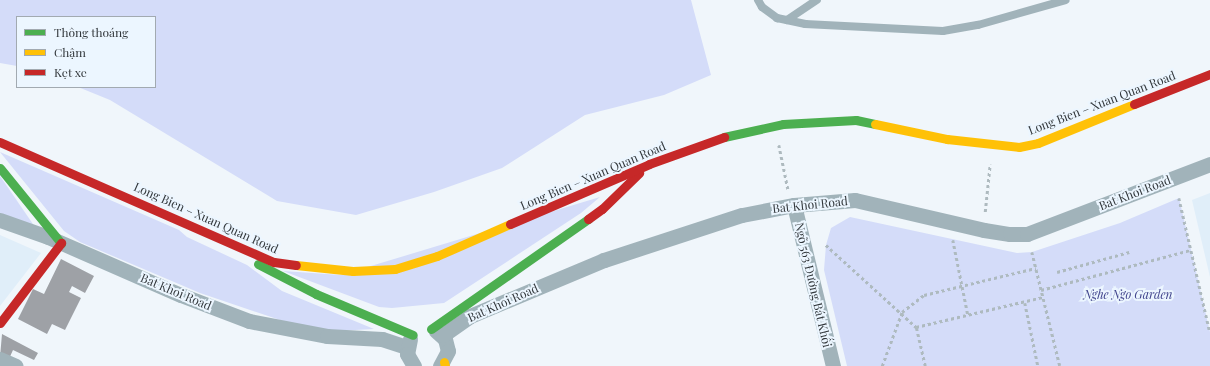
<!DOCTYPE html>
<meta charset="utf-8">
<style>
body{margin:0}
#map{position:relative;width:1210px;height:366px;overflow:hidden;background:#f0f6fb;font-family:"Playfair Display",serif}
div>[style]{position:absolute}
[style*='--x']{left:calc(var(--x)*1px);top:calc(var(--y)*1px);width:calc(var(--w)*1px);rotate:calc(var(--a)*1deg)}
.built>*{inset:0;background:#e0eef9}
.green>*{inset:0;background:#d4dcf9}
.building>*{inset:0;background:#9ea1a6}
.path>*{height:2.5px;margin-top:-1.25px;transform-origin:0;background:repeating-linear-gradient(90deg,#aebabf 0 3px,transparent 0 6px)}
.lane>*{height:8px;margin:-4px;padding:0 4px;transform-origin:4px;border-radius:4px;background:#a1b3ba}
.street>*{height:15px;margin:-7.5px;padding:0 7.5px;transform-origin:7.5px;border-radius:7.5px;background:#a1b3ba}
.fast>*{height:9px;margin:-4.5px;padding:0 4.5px;transform-origin:4.5px;border-radius:4.5px;background:#4caf50}
.slow>*{height:9px;margin:-4.5px;padding:0 4.5px;transform-origin:4.5px;border-radius:4.5px;background:#ffc107}
.jam>*{height:9px;margin:-4.5px;padding:0 4.5px;transform-origin:4.5px;border-radius:4.5px;background:#c62828}
span{translate:-50% -50%;white-space:nowrap;text-align:center;line-height:1.15;-webkit-text-stroke:4px #ecf6ff;paint-order:stroke}
.street-label{font-size:12px;color:#32373b}
.park-label{font-size:12px;color:#40448d;font-style:italic}
.legend{position:absolute;left:16px;top:16px;width:140px;height:72px;box-sizing:border-box;background:#ecf6ff;border:1px solid #a2aab1;margin:0;padding:5px 7px;list-style:none;font-size:12px;color:#32373b}
.legend li{display:flex;align-items:center;gap:8px;height:20px}
.legend b{width:20px;border:1px solid #a2aab1}
</style>
<div id="map">
<div class="built">
<div style="clip-path:polygon(1210px 193px,1210px 277px,1192px 200px)"></div>
<div style="clip-path:polygon(0 235px,41px 253px,0 306px)"></div>
</div>
<div class="green">
<div style="clip-path:polygon(0 0,691px 0,711px 75px,664px 95px,585px 115px,502px 168px,434px 192px,356px 215px,277px 201px,110px 100px,78px 87px,155px 87px,155px 17px,17px 17px,17px 66px,0 63px)"></div>
<div style="clip-path:polygon(0 152px,179px 230px,187px 237px,247px 265px,282px 291px,374px 329px,336px 331px,286px 322px,200px 293px,80px 242px,64px 231px)"></div>
<div style="clip-path:polygon(0 176px,35px 227px,0 214px)"></div>
<div style="clip-path:polygon(600px 197px,581px 213px,444px 303px,392px 308px,379px 307px,283px 271px,341px 275px)"></div>
<div style="clip-path:polygon(1179px 198px,1210px 332px,1210px 366px,847px 366px,824px 270px,826px 245px,831px 228px,850px 217px,1017px 253px,1032px 252px,1120px 223px)"></div>
</div>
<div class="building">
<div style="clip-path:polygon(61px 259px,94px 276px,85px 293px,72px 286px,69px 292px,81px 298px,65px 330px,52px 324px,47px 334px,18px 319px,33px 289px,44px 294px)"></div>
<div style="clip-path:polygon(2px 334px,38px 353px,34px 360px,13px 350px,8px 361px,0 357px)"></div>
</div>
<div class="path">
<div style="--x:779;--y:145;--w:45;--a:78.4"></div>
<div style="--x:1179;--y:198;--w:138;--a:77"></div>
<div style="--x:985;--y:212;--w:48;--a:-84.1"></div>
<div style="--x:953;--y:240;--w:76;--a:78.7"></div>
<div style="--x:826;--y:245;--w:122;--a:42.3"></div>
<div style="--x:1032;--y:252;--w:117;--a:76.2"></div>
<div style="--x:1057;--y:272;--w:75;--a:-15.5"></div>
<div style="--x:1041;--y:290;--w:154;--a:-15"></div>
<div style="--x:1025;--y:303;--w:64;--a:78.3"></div>
<div style="--x:882;--y:366;--w:58;--a:-69.7"></div>
<div style="--x:902;--y:312;--w:28;--a:-38"></div>
<div style="--x:924;--y:295;--w:115;--a:-13.6"></div>
<div style="--x:925;--y:366;--w:40;--a:-103"></div>
<div style="--x:916;--y:327;--w:130;--a:-13.3"></div>
</div>
<div class="lane">
<div style="--x:758;--y:0;--w:8;--a:60"></div>
<div style="--x:762;--y:7;--w:19;--a:36"></div>
<div style="--x:777;--y:18;--w:29;--a:12"></div>
<div style="--x:805;--y:24;--w:138;--a:2.9"></div>
<div style="--x:943;--y:31;--w:36;--a:-10"></div>
<div style="--x:978;--y:25;--w:91;--a:-15.9"></div>
<div style="--x:787;--y:20;--w:36;--a:-34"></div>
</div>
<div class="street">
<div style="--x:794;--y:205;--w:166;--a:76.4"></div>
<div style="--x:0;--y:220;--w:51;--a:19.5"></div>
<div style="--x:48;--y:237;--w:145;--a:23.6"></div>
<div style="--x:181;--y:295;--w:73;--a:20.9"></div>
<div style="--x:249;--y:321;--w:79;--a:10.9"></div>
<div style="--x:327;--y:336;--w:55;--a:3.1"></div>
<div style="--x:382;--y:339;--w:26;--a:18"></div>
<div style="--x:436;--y:331;--w:12;--a:42"></div>
<div style="--x:445;--y:339;--w:12;--a:76"></div>
<div style="--x:448;--y:351;--w:17;--a:118"></div>
<div style="--x:443;--y:335;--w:33;--a:-35"></div>
<div style="--x:470;--y:316;--w:145;--a:-22.7"></div>
<div style="--x:604;--y:260;--w:145;--a:-18.1"></div>
<div style="--x:742;--y:215;--w:53;--a:-10.9"></div>
<div style="--x:794;--y:205;--w:61;--a:-4.7"></div>
<div style="--x:855;--y:200;--w:132;--a:13.1"></div>
<div style="--x:984;--y:230;--w:26;--a:9"></div>
<div style="--x:1010;--y:234;--w:17;--a:0"></div>
<div style="--x:1027;--y:234;--w:196;--a:-20.9"></div>
<div style="--x:410;--y:339;--w:15;--a:101"></div>
<div style="--x:407;--y:354;--w:14;--a:60"></div>
<div style="--x:0;--y:359;--w:17;--a:24"></div>
</div>
<div class="fast">
<div style="--x:724;--y:137;--w:60;--a:-12.4"></div>
<div style="--x:783;--y:124;--w:73;--a:-3.1"></div>
<div style="--x:856;--y:120;--w:19;--a:12"></div>
<div style="--x:0;--y:168;--w:97;--a:50.9"></div>
<div style="--x:258;--y:264;--w:65;--a:27.3"></div>
<div style="--x:316;--y:294;--w:105;--a:22.9"></div>
<div style="--x:431;--y:329;--w:192;--a:-35"></div>
</div>
<div class="slow">
<div style="--x:875;--y:124;--w:74;--a:11.8"></div>
<div style="--x:947;--y:139;--w:72;--a:6.3"></div>
<div style="--x:1019;--y:147;--w:19;--a:-12"></div>
<div style="--x:1038;--y:143;--w:104;--a:-22.1"></div>
<div style="--x:296;--y:265;--w:57;--a:6"></div>
<div style="--x:353;--y:271;--w:42;--a:-2.7"></div>
<div style="--x:395;--y:269;--w:44;--a:-17.2"></div>
<div style="--x:437;--y:256;--w:80;--a:-23.7"></div>
<div style="--x:444;--y:362;--w:4;--a:76"></div>
</div>
<div class="jam">
<div style="--x:1134;--y:104;--w:82;--a:-21.5"></div>
<div style="--x:0;--y:142;--w:299;--a:23.7"></div>
<div style="--x:274;--y:262;--w:22;--a:8"></div>
<div style="--x:588;--y:219;--w:17;--a:-36"></div>
<div style="--x:602;--y:209;--w:52;--a:-44.2"></div>
<div style="--x:510;--y:224;--w:151;--a:-23.3"></div>
<div style="--x:649;--y:164;--w:80;--a:-19.8"></div>
<div style="--x:0;--y:323;--w:101;--a:-52.7"></div>
</div>
<div class="street-label">
<span style="left:1102px;top:103px;rotate:-21deg">Long Bien – Xuan Quan Road</span>
<span style="left:593px;top:176px;rotate:-23deg">Long Bien – Xuan Quan Road</span>
<span style="left:1135px;top:193px;rotate:-21deg">Bat Khoi Road</span>
<span style="left:810px;top:205px;rotate:-6deg">Bat Khoi Road</span>
<span style="left:206px;top:218px;rotate:24deg">Long Bien – Xuan Quan Road</span>
<span style="left:813px;top:285px;rotate:77deg">Ngõ 563 Đường Bát Khối</span>
<span style="left:176px;top:292px;rotate:23deg">Bat Khoi Road</span>
<span style="left:503px;top:303px;rotate:-24deg">Bat Khoi Road</span>
</div>
<div class="park-label">
<span style="left:1128px;top:295px">Nghe Ngo Garden</span>
</div>
<ul class="legend">
<li><b style="height:5px;background:#4caf50"></b>Thông thoáng</li>
<li><b style="height:5px;background:#ffc107"></b>Chậm</li>
<li><b style="height:5px;background:#c62828"></b>Kẹt xe</li>
</ul>
</div>
